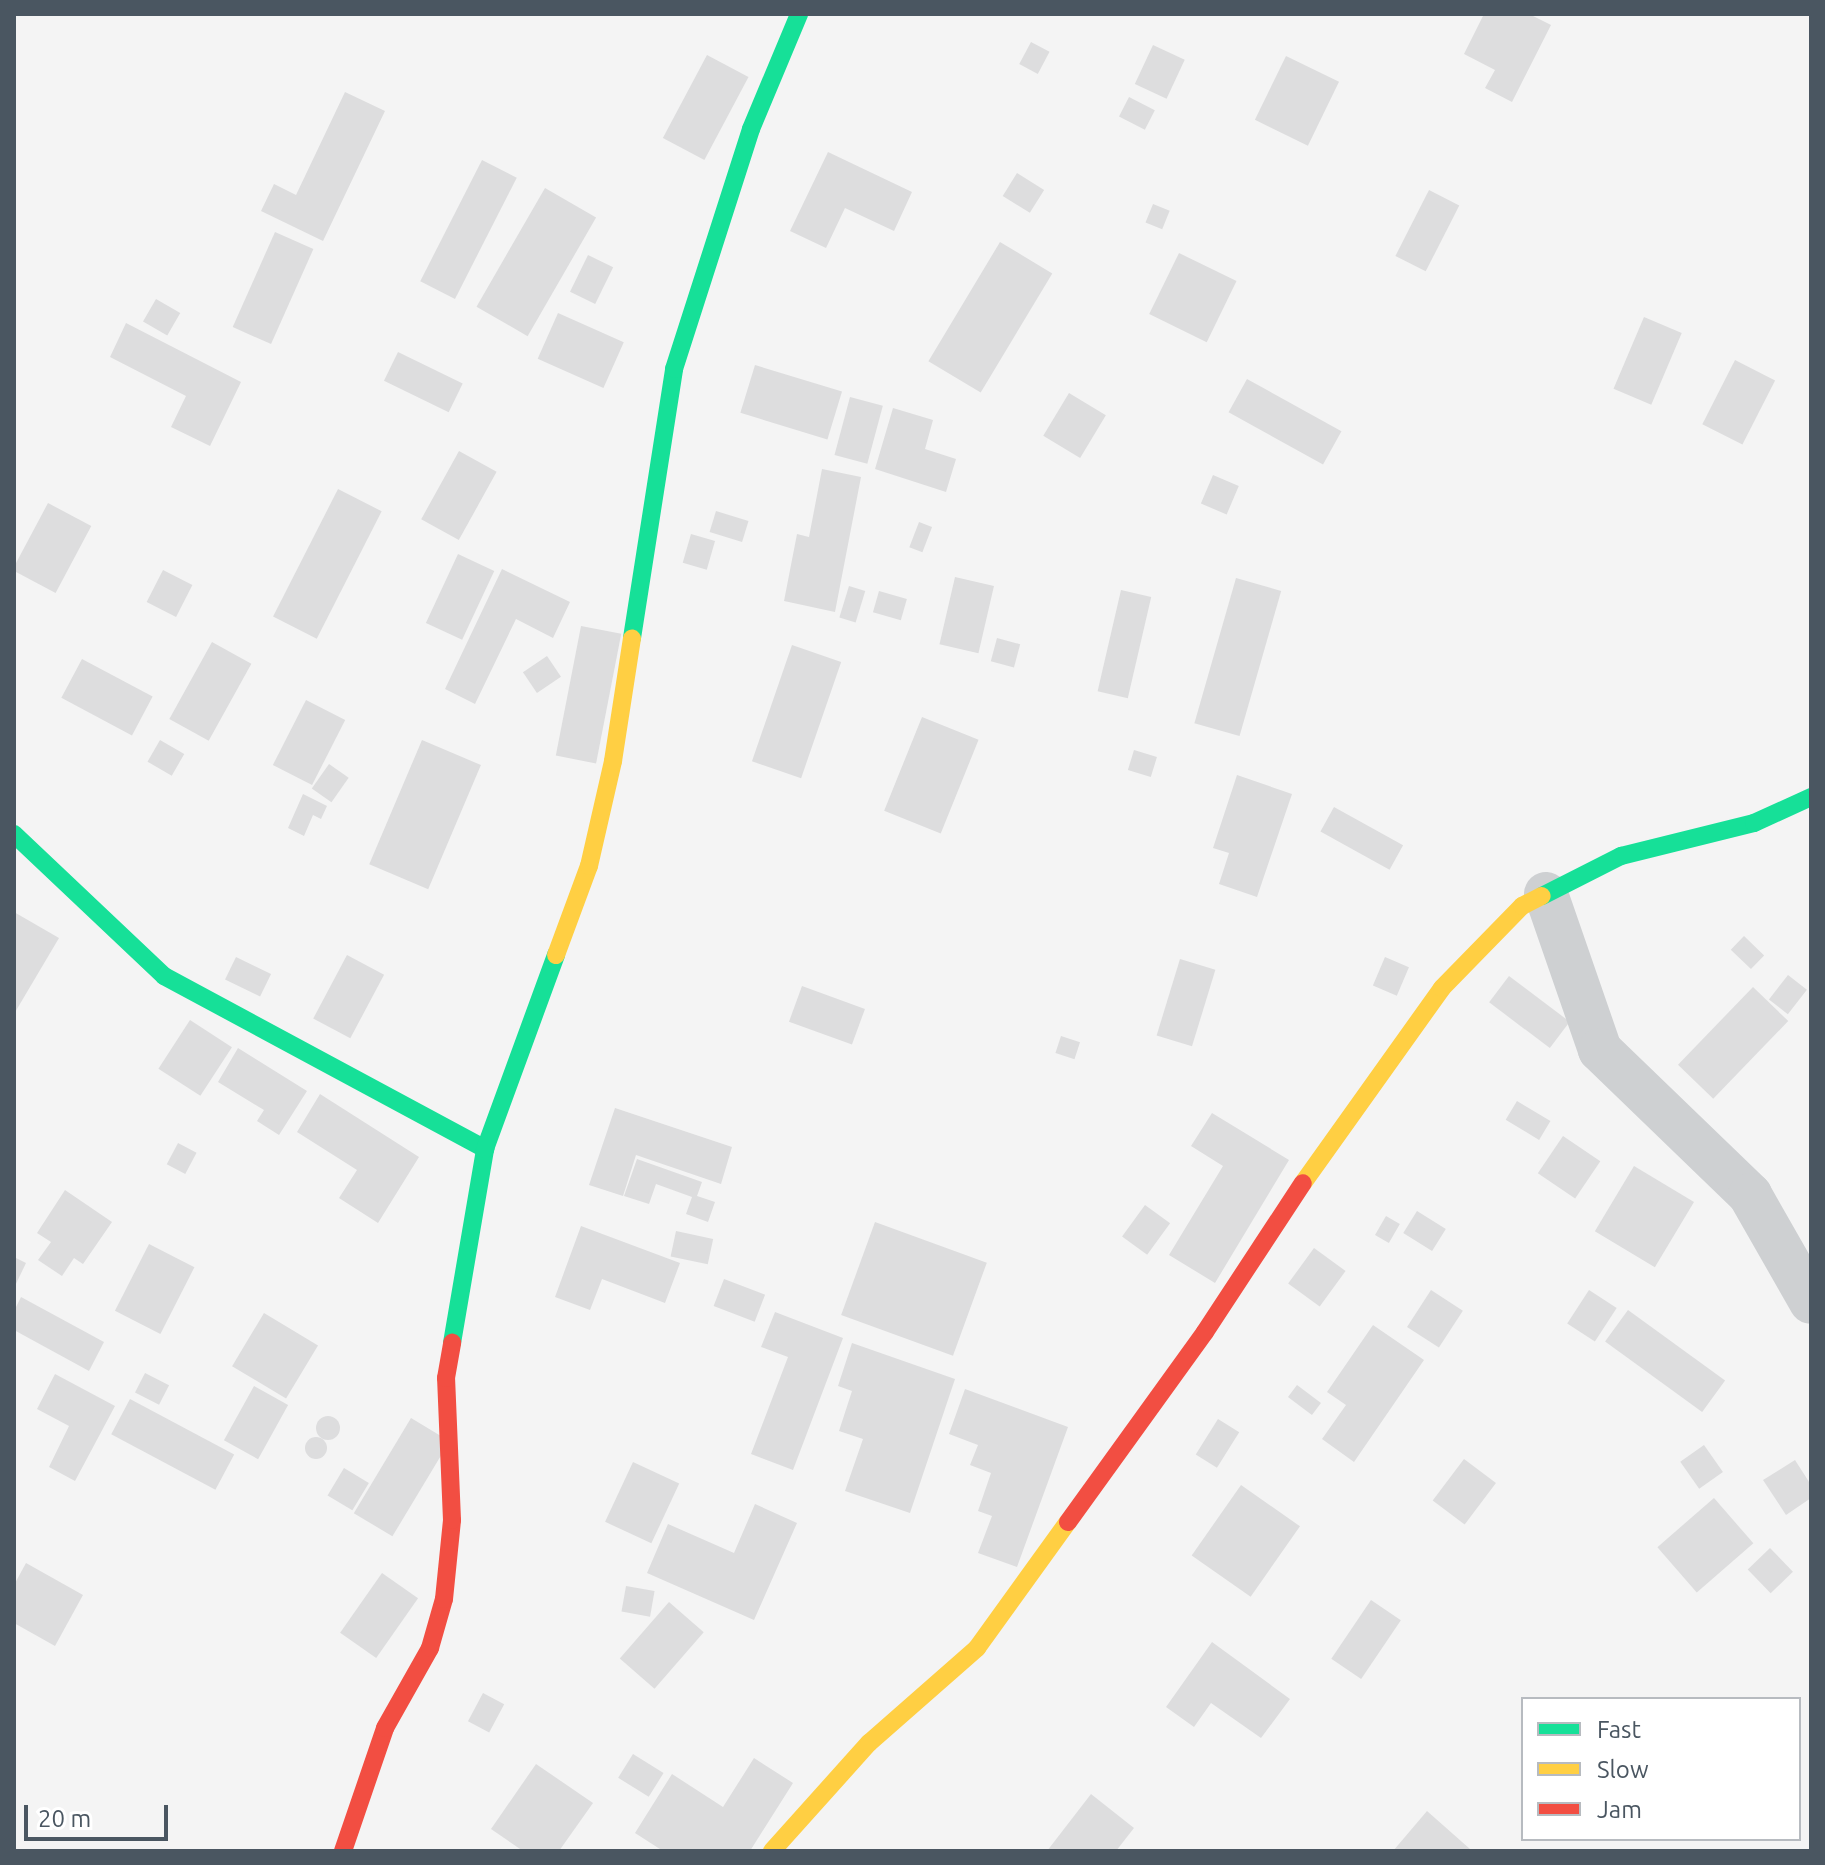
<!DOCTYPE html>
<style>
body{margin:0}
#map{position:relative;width:1825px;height:1865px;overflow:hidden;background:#f4f4f4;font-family:Ubuntu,sans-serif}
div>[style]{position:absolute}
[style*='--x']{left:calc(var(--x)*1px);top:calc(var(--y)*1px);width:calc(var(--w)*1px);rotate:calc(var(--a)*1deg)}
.building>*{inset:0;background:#ddddde;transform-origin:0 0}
.round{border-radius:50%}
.street>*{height:44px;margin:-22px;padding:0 22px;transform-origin:22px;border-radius:22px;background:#ced0d2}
.fast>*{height:18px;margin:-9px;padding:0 9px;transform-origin:9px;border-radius:9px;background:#16e098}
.slow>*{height:18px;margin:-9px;padding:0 9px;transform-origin:9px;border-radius:9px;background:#ffcf43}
.jam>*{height:18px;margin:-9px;padding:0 9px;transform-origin:9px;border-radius:9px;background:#f24e42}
span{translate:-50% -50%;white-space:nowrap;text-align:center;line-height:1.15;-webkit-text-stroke:6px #fff;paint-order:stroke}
.frame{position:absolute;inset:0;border:16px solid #4a5661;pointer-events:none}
.legend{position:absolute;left:1521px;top:1697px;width:280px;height:144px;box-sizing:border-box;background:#fff;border:2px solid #b7bbc0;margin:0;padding:10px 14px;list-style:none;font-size:24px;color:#4a5661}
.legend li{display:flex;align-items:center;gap:16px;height:40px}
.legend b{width:40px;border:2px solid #b7bbc0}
.scale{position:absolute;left:24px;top:1805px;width:144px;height:36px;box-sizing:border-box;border:4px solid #4a5661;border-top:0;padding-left:10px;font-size:24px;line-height:28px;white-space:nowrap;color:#4a5661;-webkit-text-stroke:6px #fff;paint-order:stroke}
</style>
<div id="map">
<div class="building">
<div style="clip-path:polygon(1484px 14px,1529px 14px,1551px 25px,1512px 102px,1485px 88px,1495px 70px,1464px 54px)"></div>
<div style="left:1031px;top:42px;width:21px;height:25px;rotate:28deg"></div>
<div style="left:1153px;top:45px;width:35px;height:43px;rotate:25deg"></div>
<div style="left:707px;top:55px;width:47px;height:94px;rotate:28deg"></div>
<div style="left:1286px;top:56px;width:59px;height:71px;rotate:26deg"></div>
<div style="clip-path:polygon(345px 92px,385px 111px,323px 241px,261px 211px,274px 184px,296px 195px)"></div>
<div style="left:1129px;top:97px;width:29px;height:22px;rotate:27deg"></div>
<div style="clip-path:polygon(828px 152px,912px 192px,894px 231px,845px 208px,826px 248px,790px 231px)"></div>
<div style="left:482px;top:160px;width:39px;height:136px;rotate:27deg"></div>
<div style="left:1017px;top:173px;width:32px;height:27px;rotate:32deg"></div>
<div style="left:545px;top:188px;width:59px;height:137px;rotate:30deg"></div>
<div style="left:1429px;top:190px;width:34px;height:74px;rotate:27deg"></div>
<div style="left:1153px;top:204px;width:18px;height:20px;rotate:22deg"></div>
<div style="left:275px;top:232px;width:42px;height:104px;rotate:24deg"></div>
<div style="left:1000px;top:242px;width:61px;height:139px;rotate:31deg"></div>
<div style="left:1179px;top:253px;width:64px;height:68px;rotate:26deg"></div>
<div style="left:588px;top:255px;width:28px;height:41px;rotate:26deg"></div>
<div style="left:156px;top:299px;width:28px;height:26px;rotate:30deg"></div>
<div style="left:558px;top:313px;width:72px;height:50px;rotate:24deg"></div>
<div style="left:1644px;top:317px;width:41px;height:78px;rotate:23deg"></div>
<div style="clip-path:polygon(126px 323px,241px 382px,210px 446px,171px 427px,186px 396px,110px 357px)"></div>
<div style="left:398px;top:352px;width:72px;height:32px;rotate:26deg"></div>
<div style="left:1735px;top:360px;width:45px;height:72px;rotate:27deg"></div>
<div style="left:755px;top:365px;width:91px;height:50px;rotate:17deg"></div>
<div style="left:1247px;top:379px;width:108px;height:38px;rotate:29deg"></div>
<div style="left:1069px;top:393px;width:43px;height:50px;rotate:31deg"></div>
<div style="left:850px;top:397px;width:34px;height:60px;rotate:15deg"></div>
<div style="clip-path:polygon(893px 408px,933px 420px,925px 449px,956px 459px,946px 492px,875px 469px)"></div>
<div style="left:459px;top:451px;width:43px;height:78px;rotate:29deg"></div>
<div style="clip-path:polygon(822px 469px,861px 477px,835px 612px,784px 601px,797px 534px,809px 537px)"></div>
<div style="left:1213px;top:475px;width:28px;height:31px;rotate:23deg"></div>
<div style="left:338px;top:489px;width:49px;height:143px;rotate:27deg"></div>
<div style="left:48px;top:503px;width:49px;height:76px;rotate:28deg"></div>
<div style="left:716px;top:511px;width:34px;height:22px;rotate:17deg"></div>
<div style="left:919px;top:522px;width:14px;height:27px;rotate:21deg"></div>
<div style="left:691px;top:534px;width:25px;height:30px;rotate:16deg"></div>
<div style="left:458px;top:554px;width:40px;height:76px;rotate:25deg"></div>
<div style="clip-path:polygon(502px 569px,570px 602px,553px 638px,516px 619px,475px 704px,445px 689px)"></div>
<div style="left:163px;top:570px;width:33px;height:36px;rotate:27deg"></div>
<div style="left:955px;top:577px;width:40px;height:69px;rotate:13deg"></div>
<div style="left:1236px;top:578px;width:47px;height:151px;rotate:16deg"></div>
<div style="left:849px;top:586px;width:17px;height:33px;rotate:17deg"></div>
<div style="left:1121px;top:590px;width:31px;height:104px;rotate:13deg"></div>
<div style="left:879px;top:591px;width:29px;height:22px;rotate:16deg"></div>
<div style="left:581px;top:626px;width:41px;height:132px;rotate:11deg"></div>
<div style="left:997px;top:638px;width:24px;height:24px;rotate:15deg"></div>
<div style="left:212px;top:642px;width:45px;height:88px;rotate:29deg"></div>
<div style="left:792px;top:645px;width:52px;height:123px;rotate:19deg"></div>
<div style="left:547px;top:656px;width:25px;height:29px;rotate:56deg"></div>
<div style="left:82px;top:659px;width:80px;height:44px;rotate:28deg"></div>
<div style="left:306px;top:700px;width:44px;height:73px;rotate:27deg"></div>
<div style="left:922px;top:717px;width:61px;height:101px;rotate:22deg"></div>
<div style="left:160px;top:740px;width:28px;height:25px;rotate:30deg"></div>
<div style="left:422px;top:740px;width:64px;height:135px;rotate:23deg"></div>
<div style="left:1134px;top:750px;width:24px;height:21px;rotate:17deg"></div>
<div style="left:329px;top:764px;width:24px;height:30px;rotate:35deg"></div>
<div style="clip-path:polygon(1237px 775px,1292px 794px,1257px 897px,1219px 884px,1229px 853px,1213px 848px)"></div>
<div style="clip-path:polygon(303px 794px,327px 806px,321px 819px,313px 815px,304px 836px,288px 828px)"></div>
<div style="left:1334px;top:807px;width:79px;height:28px;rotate:29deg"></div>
<div style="clip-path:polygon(14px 912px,59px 938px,14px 1014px)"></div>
<div style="left:1744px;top:936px;width:28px;height:19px;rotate:44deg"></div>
<div style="left:347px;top:955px;width:42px;height:72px;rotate:28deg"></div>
<div style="left:236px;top:957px;width:39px;height:25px;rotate:26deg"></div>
<div style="left:1385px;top:957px;width:26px;height:31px;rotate:23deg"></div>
<div style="left:1180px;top:959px;width:37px;height:80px;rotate:17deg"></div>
<div style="left:1788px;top:975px;width:24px;height:31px;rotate:38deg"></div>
<div style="left:1509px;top:976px;width:76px;height:33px;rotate:37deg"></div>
<div style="left:802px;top:986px;width:67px;height:38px;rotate:20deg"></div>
<div style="left:1753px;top:987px;width:49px;height:108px;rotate:44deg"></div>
<div style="left:190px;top:1020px;width:50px;height:58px;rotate:33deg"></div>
<div style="left:1061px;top:1036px;width:20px;height:18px;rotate:18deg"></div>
<div style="clip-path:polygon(238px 1048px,307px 1091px,279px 1135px,257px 1121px,264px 1110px,218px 1082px)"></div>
<div style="clip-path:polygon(320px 1094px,419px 1157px,378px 1223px,339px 1198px,357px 1170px,297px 1132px)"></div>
<div style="left:1517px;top:1101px;width:39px;height:22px;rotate:31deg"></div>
<div style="clip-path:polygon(615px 1108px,732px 1147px,721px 1184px,636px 1155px,623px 1196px,589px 1185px)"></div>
<div style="clip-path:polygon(1212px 1113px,1289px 1160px,1215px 1283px,1169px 1255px,1223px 1166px,1191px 1146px)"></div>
<div style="left:1563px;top:1136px;width:45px;height:45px;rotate:34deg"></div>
<div style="left:178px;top:1143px;width:21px;height:24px;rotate:28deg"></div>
<div style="clip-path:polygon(637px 1159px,702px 1182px,697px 1196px,715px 1202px,708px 1222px,686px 1214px,692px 1197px,656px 1184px,649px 1204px,624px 1196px)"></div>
<div style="left:1634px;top:1166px;width:70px;height:76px;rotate:31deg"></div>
<div style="clip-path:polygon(65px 1190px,112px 1222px,83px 1264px,74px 1258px,62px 1276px,38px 1260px,51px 1242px,37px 1233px)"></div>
<div style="left:1145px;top:1205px;width:31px;height:39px;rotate:36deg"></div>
<div style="left:1417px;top:1211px;width:34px;height:26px;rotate:32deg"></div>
<div style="left:1386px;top:1216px;width:16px;height:22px;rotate:30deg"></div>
<div style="left:875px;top:1222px;width:119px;height:99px;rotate:20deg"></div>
<div style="clip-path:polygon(581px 1226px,680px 1263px,665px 1303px,602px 1279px,590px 1310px,555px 1297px)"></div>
<div style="left:676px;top:1231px;width:38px;height:26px;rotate:12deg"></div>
<div style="left:149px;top:1244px;width:51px;height:75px;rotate:27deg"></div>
<div style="left:1314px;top:1248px;width:39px;height:44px;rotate:36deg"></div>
<div style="clip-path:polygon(14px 1257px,26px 1263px,14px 1288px)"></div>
<div style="left:724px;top:1279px;width:44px;height:29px;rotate:21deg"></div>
<div style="left:1431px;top:1290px;width:38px;height:44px;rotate:33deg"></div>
<div style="left:1589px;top:1290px;width:33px;height:40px;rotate:33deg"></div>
<div style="clip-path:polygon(21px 1297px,104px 1342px,89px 1371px,14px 1330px,14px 1311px)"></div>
<div style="left:1628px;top:1310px;width:120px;height:39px;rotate:36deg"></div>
<div style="clip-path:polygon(775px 1312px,843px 1338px,793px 1470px,751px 1454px,788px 1357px,761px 1347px)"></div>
<div style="left:264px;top:1313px;width:63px;height:62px;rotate:31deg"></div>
<div style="clip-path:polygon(1373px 1325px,1424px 1360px,1354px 1462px,1322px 1439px,1346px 1405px,1327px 1392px)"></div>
<div style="clip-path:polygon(852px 1343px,955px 1379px,910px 1513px,845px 1491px,863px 1439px,839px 1431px,852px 1391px,838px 1386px)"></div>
<div style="left:145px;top:1373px;width:27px;height:22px;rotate:27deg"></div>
<div style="clip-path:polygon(55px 1374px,115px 1406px,75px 1481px,49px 1467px,69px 1426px,37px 1409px)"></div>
<div style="left:1297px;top:1385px;width:30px;height:15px;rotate:37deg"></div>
<div style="left:254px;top:1386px;width:39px;height:62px;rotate:29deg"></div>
<div style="clip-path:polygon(965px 1389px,1068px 1427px,1017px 1567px,978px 1553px,992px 1516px,978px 1511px,991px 1473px,970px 1465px,978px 1445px,949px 1434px)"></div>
<div style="left:130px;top:1399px;width:118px;height:40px;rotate:28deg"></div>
<div class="round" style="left:316px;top:1416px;width:24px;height:24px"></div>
<div style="left:411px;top:1418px;width:45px;height:111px;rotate:31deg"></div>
<div style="left:1218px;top:1419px;width:25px;height:42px;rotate:32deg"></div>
<div class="round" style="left:305px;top:1437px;width:22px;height:22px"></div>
<div style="left:1704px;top:1445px;width:33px;height:29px;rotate:55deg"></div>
<div style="left:1464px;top:1459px;width:40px;height:52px;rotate:37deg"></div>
<div style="clip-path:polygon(1795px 1460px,1811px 1485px,1811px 1498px,1786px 1515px,1763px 1480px)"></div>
<div style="left:633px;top:1462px;width:51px;height:66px;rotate:25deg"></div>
<div style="left:344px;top:1468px;width:29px;height:32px;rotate:31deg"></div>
<div style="left:1241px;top:1485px;width:72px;height:86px;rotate:35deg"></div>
<div style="left:1714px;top:1498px;width:60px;height:75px;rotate:49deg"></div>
<div style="clip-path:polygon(755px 1504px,797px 1523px,754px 1620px,647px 1573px,668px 1524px,734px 1553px)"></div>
<div style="left:1770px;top:1548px;width:33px;height:31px;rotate:46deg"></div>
<div style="clip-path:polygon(26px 1563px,83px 1595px,55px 1646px,14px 1623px,14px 1585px)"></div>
<div style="left:382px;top:1573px;width:44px;height:73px;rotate:35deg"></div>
<div style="left:626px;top:1586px;width:29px;height:26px;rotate:10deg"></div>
<div style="left:1371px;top:1600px;width:36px;height:71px;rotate:34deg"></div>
<div style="left:669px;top:1602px;width:46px;height:75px;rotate:41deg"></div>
<div style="clip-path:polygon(1212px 1642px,1290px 1699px,1261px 1738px,1211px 1703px,1194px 1727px,1166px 1707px)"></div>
<div style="left:483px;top:1693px;width:24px;height:32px;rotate:28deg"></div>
<div style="left:633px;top:1754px;width:36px;height:28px;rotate:32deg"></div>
<div style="clip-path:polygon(754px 1758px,793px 1783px,750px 1851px,663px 1851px,635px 1833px,672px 1774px,723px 1807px)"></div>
<div style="clip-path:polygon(536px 1764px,593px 1803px,559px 1851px,523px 1851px,491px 1829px)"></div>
<div style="clip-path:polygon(1091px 1794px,1134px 1828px,1116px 1851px,1047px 1851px)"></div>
<div style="clip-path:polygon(1427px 1811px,1470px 1849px,1468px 1851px,1393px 1851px)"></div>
</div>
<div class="street">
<div style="--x:1546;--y:894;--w:165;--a:70.9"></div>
<div style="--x:1600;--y:1050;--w:209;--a:44"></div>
<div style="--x:1750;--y:1195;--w:123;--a:60.3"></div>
</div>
<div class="fast">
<div style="--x:632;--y:638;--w:272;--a:-81.1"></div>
<div style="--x:674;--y:369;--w:252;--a:-72.2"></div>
<div style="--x:751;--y:129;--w:125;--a:-67.3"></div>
<div style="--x:14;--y:834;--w:207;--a:43.4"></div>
<div style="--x:164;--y:976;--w:365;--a:28.3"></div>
<div style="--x:1542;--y:896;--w:89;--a:-26.9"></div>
<div style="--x:1621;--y:856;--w:137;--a:-13.9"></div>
<div style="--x:1754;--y:823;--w:63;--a:-24.5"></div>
<div style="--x:452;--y:1343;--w:197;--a:-80.3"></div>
<div style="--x:485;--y:1149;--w:207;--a:-69.9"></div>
</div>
<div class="slow">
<div style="--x:556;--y:955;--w:95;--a:-69.7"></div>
<div style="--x:589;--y:866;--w:108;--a:-77.1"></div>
<div style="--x:613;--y:761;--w:124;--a:-81.2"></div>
<div style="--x:1303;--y:1183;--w:239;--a:-54.5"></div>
<div style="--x:1442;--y:988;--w:115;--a:-45.7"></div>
<div style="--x:1522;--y:906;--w:22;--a:-27"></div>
<div style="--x:772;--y:1851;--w:145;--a:-48.1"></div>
<div style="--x:869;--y:1743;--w:144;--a:-41.3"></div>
<div style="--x:977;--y:1648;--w:155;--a:-54.2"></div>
</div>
<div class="jam">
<div style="--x:1068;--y:1522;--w:234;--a:-54.2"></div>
<div style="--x:1205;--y:1332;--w:178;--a:-56.7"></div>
<div style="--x:343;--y:1851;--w:130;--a:-71.1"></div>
<div style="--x:385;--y:1728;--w:92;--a:-60.6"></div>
<div style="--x:430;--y:1648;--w:51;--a:-74.1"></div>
<div style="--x:444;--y:1599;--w:79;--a:-84.2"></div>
<div style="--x:452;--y:1520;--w:142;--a:-92.4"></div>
<div style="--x:446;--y:1378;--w:36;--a:-80"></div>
</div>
<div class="frame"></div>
<ul class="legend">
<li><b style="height:10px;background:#16e098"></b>Fast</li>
<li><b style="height:10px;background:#ffcf43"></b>Slow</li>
<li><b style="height:10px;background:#f24e42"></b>Jam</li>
</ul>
<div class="scale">20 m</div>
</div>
